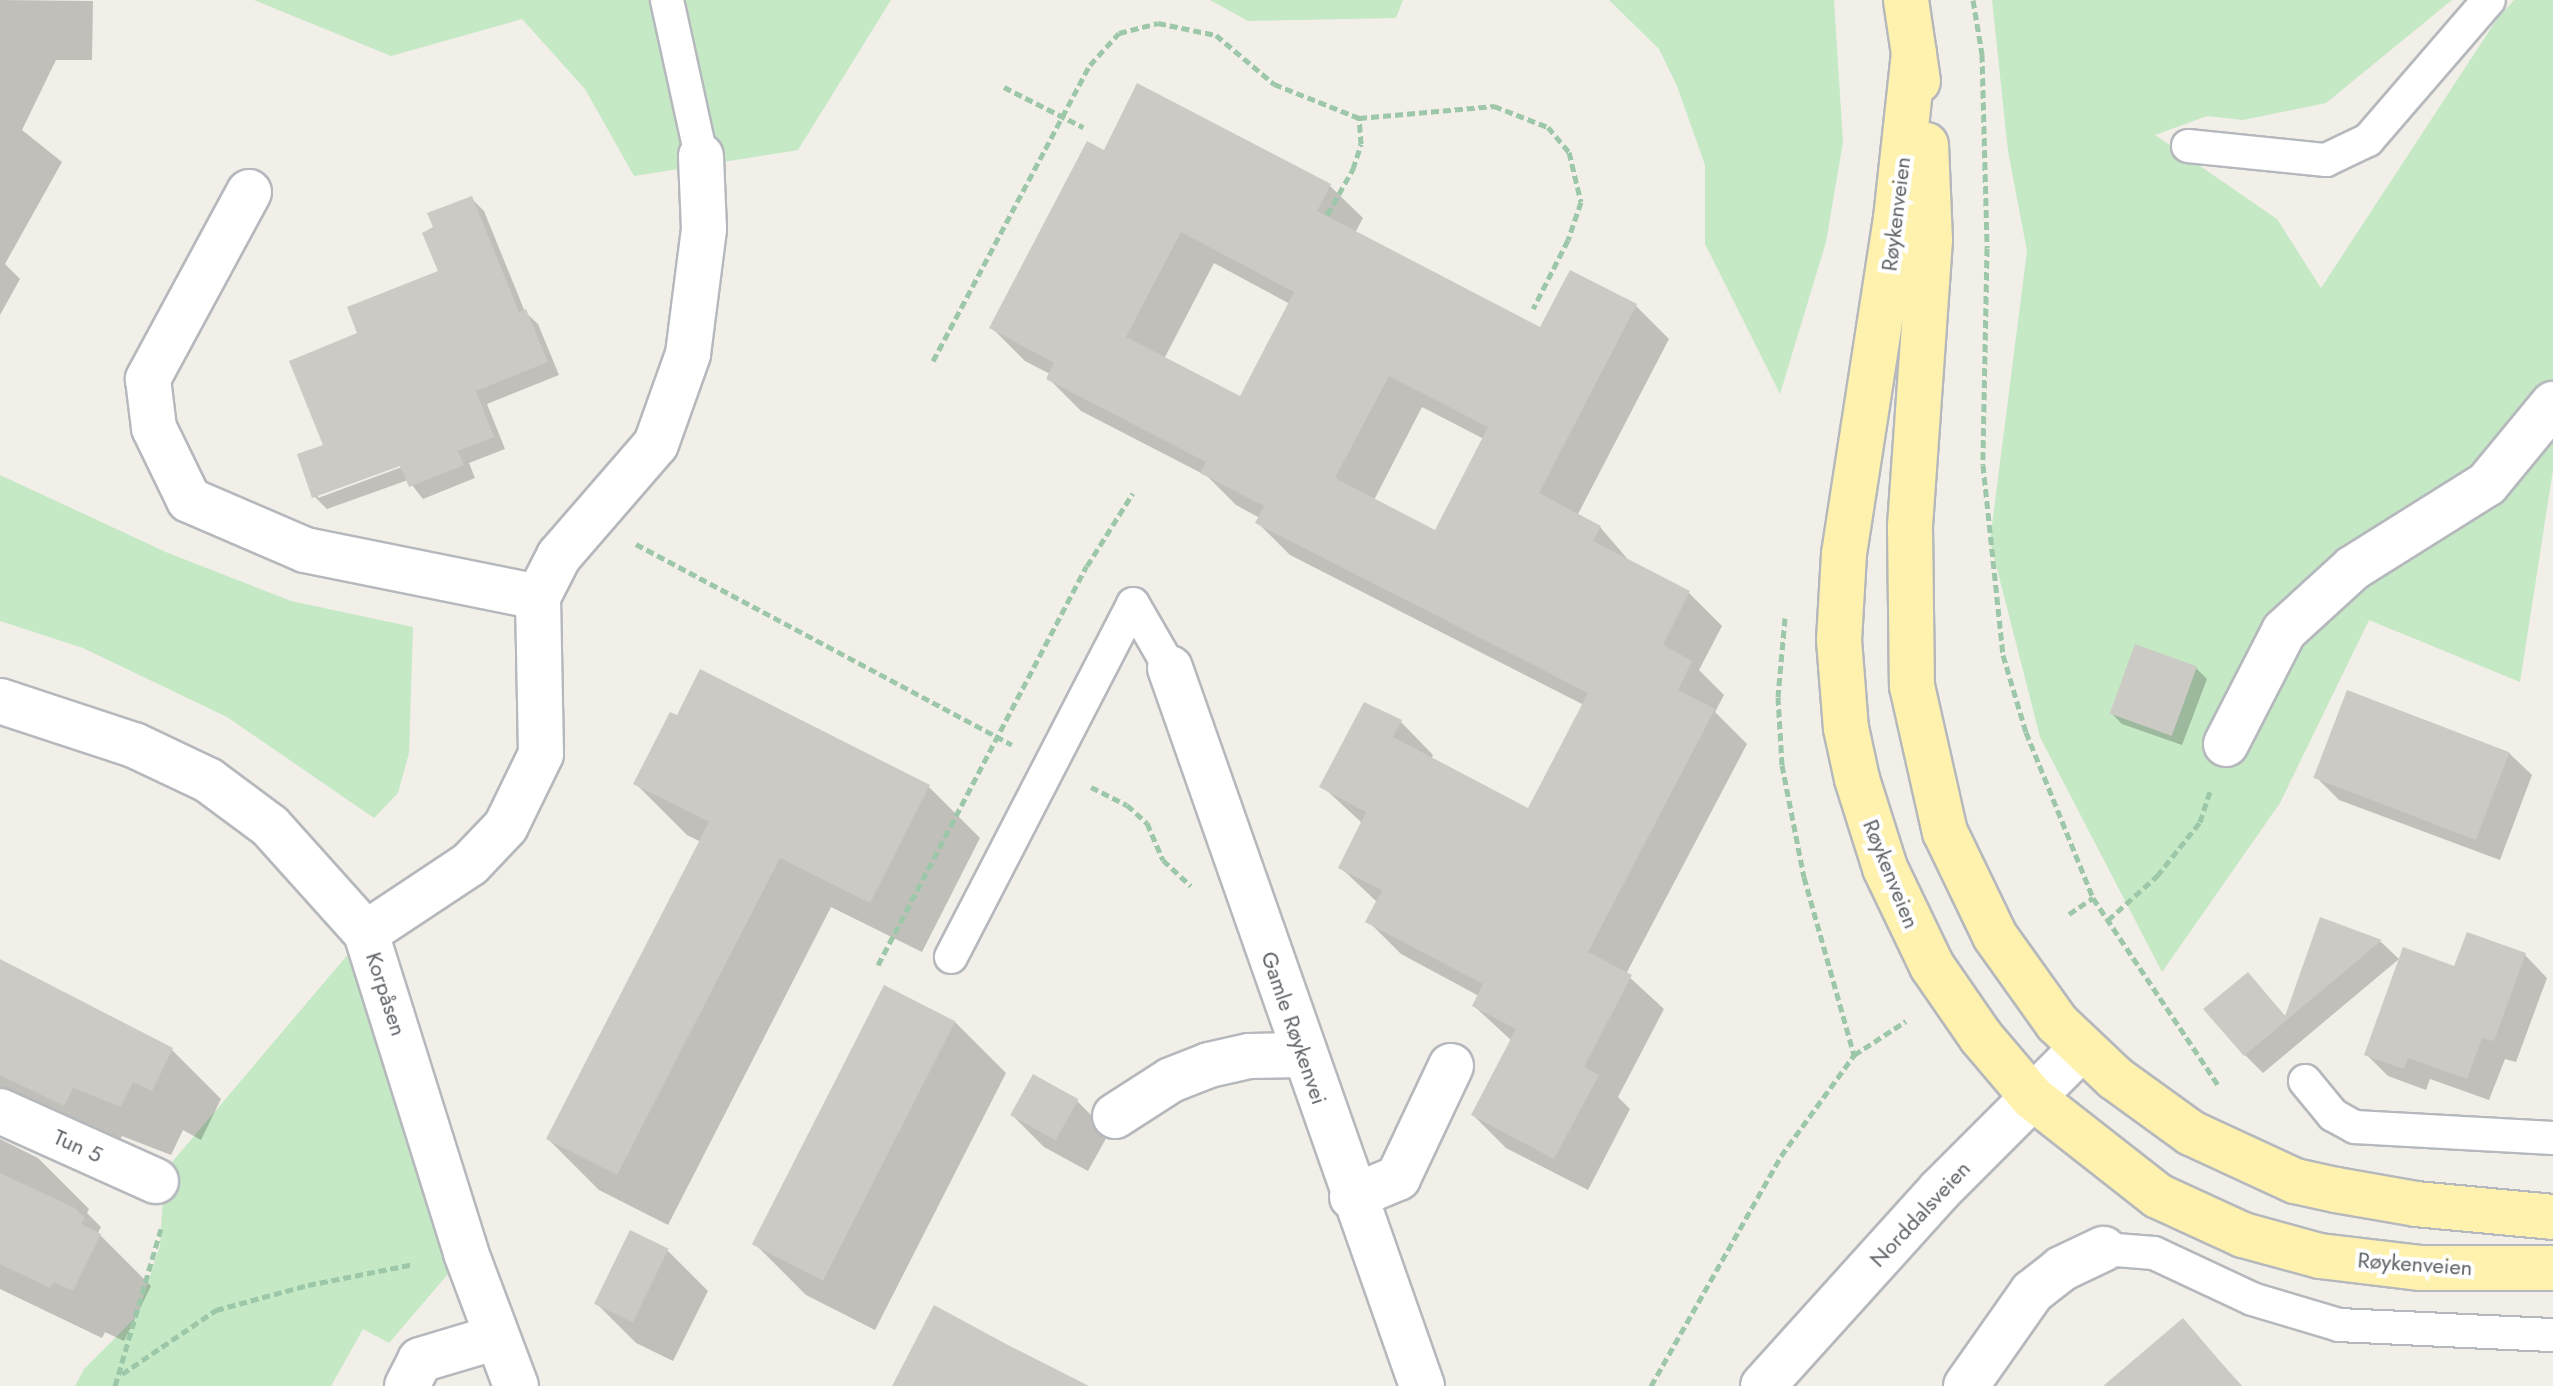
<!DOCTYPE html>
<meta charset="utf-8">
<style>
body{margin:0}
#map{position:relative;width:2553px;height:1386px;overflow:hidden;background:#f1efe8;font-family:Jost,sans-serif}
div>[style]{position:absolute}
[style*='--x']{left:calc(var(--x)*1px);top:calc(var(--y)*1px);width:calc(var(--w)*1px);rotate:calc(var(--a)*1deg)}
.green>*{inset:0;background:#c5e8c5}
.shadow>*{inset:0;background:#0003}
.building>*{inset:0;background:#cccac5;transform-origin:0 0}
.path>*{height:5px;margin-top:-2.5px;transform-origin:0;background:repeating-linear-gradient(90deg,#9cc7a9 0 8px,transparent 0 12px)}
.roads{filter:drop-shadow(2px 0 #b5b8bc) drop-shadow(-2px 0 #b5b8bc) drop-shadow(0 2px #b5b8bc) drop-shadow(0 -2px #b5b8bc)}
.service>*{height:32px;margin:-16px;padding:0 16px;transform-origin:16px;border-radius:16px;background:#fff}
.minor>*{height:44px;margin:-22px;padding:0 22px;transform-origin:22px;border-radius:22px;background:#fff}
.primary>*{height:44px;margin:-22px;padding:0 22px;transform-origin:22px;border-radius:22px;background:#fff2af}
span{translate:-50% -50%;white-space:nowrap;text-align:center;line-height:1.15;-webkit-text-stroke:8px #fff;paint-order:stroke}
.street-label{font-size:22px;color:#5f6368}
</style>
<div id="map">
<div class="green">
<div style="clip-path:polygon(254px 0,891px 0,798px 150px,634px 176px,585px 89px,522px 19px,391px 56px)"></div>
<div style="clip-path:polygon(1210px 0,1403px 0,1396px 18px,1248px 21px)"></div>
<div style="clip-path:polygon(1609px 0,1834px 0,1843px 142px,1826px 242px,1780px 394px,1705px 244px,1705px 165px,1677px 86px,1659px 49px)"></div>
<div style="clip-path:polygon(1992px 0,2452px 0,2326px 103px,2243px 120px,2207px 116px,2155px 135px,2277px 219px,2321px 288px,2497px 19px,2514px 0,2553px 0,2553px 470px,2520px 682px,2369px 620px,2280px 803px,2162px 972px,2040px 737px,1990px 541px,2027px 251px,2008px 151px)"></div>
<div style="clip-path:polygon(0 475px,168px 553px,291px 601px,413px 627px,409px 753px,398px 793px,374px 818px,227px 717px,83px 648px,0 621px)"></div>
<div style="clip-path:polygon(366px 933px,466px 1253px,389px 1343px,363px 1329px,331px 1386px,75px 1386px,84px 1369px,137px 1316px,160px 1245px,163px 1198px,156px 1181px)"></div>
</div>
<div class="shadow">
<div style="clip-path:polygon(0 0,93px 1px,92px 60px,56px 60px,22px 130px,62px 162px,5px 264px,20px 279px,0 315px)"></div>
<div style="clip-path:polygon(evenodd,1105px 152px,1330px 186px,1363px 218px,1355px 233px,1541px 330px,1571px 273px,1636px 306px,1669px 339px,1577px 516px,1600px 527px,1631px 563px,1689px 593px,1722px 626px,1699px 670px,1724px 695px,1715px 712px,1747px 744px,1626px 974px,1664px 1009px,1618px 1097px,1630px 1109px,1588px 1190px,1506px 1148px,1473px 1115px,1512px 1041px,1474px 1006px,1479px 996px,1401px 954px,1368px 921px,1378px 903px,1340px 867px,1362px 823px,1322px 786px,1401px 722px,1433px 755px,1431px 759px,1529px 810px,1584px 705px,1290px 555px,1257px 522px,1260px 518px,1236px 505px,1207px 476px,1081px 411px,1048px 378px,1050px 374px,1025px 361px,992px 328px,1105px 152px,1214px 263px,1290px 304px,1241px 399px,1164px 359px,1214px 263px,1105px 152px,1422px 407px,1484px 439px,1435px 532px,1374px 500px,1422px 407px)"></div>
<div style="clip-path:polygon(evenodd,472px 199px,484px 211px,525px 312px,538px 324px,559px 375px,487px 404px,505px 449px,469px 463px,475px 478px,423px 499px,408px 480px,327px 509px,314px 496px,360px 334px,440px 272px,472px 199px,409px 460px,410px 464px,318px 498px,318px 493px,409px 460px)"></div>
<div style="clip-path:polygon(2196px 668px,2207px 679px,2182px 745px,2122px 724px,2111px 713px)"></div>
<div style="clip-path:polygon(2348px 693px,2509px 753px,2532px 775px,2500px 860px,2339px 800px,2317px 778px)"></div>
<div style="clip-path:polygon(636px 784px,929px 787px,980px 838px,922px 952px,831px 907px,668px 1225px,599px 1190px,548px 1139px,701px 842px,687px 835px)"></div>
<div style="clip-path:polygon(2321px 920px,2381px 942px,2399px 959px,2263px 1073px,2245px 1055px,2248px 974px,2286px 1017px)"></div>
<div style="clip-path:polygon(2525px 955px,2547px 978px,2516px 1062px,2505px 1059px,2489px 1100px,2430px 1079px,2426px 1090px,2388px 1076px,2366px 1054px,2456px 969px)"></div>
<div style="clip-path:polygon(0 963px,171px 1049px,221px 1099px,201px 1140px,183px 1130px,171px 1155px,122px 1136px,111px 1159px,0 1099px)"></div>
<div style="clip-path:polygon(955px 1022px,1006px 1073px,875px 1330px,806px 1295px,755px 1244px)"></div>
<div style="clip-path:polygon(1077px 1101px,1109px 1133px,1088px 1171px,1044px 1147px,1012px 1115px)"></div>
<div style="clip-path:polygon(0 1139px,38px 1158px,89px 1209px,87px 1213px,101px 1227px,98px 1233px,151px 1286px,124px 1341px,105px 1332px,102px 1338px,0 1289px)"></div>
<div style="clip-path:polygon(668px 1251px,708px 1291px,673px 1361px,636px 1343px,596px 1303px)"></div>
<div style="clip-path:polygon(2182px 1320px,2242px 1386px,2106px 1386px)"></div>
</div>
<div class="building">
<div style="clip-path:polygon(evenodd,1137px 83px,1331px 184px,1317px 211px,1540px 327px,1570px 270px,1637px 304px,1539px 493px,1601px 526px,1593px 541px,1690px 591px,1663px 645px,1692px 661px,1678px 690px,1715px 709px,1588px 952px,1632px 975px,1584px 1067px,1599px 1075px,1554px 1159px,1471px 1115px,1516px 1029px,1472px 1006px,1483px 984px,1365px 922px,1382px 890px,1338px 868px,1366px 812px,1319px 787px,1364px 702px,1402px 720px,1393px 737px,1528px 808px,1588px 693px,1255px 523px,1264px 506px,1200px 473px,1206px 462px,1046px 379px,1054px 363px,989px 328px,1087px 141px,1104px 150px,1137px 83px,1181px 232px,1294px 292px,1240px 396px,1126px 337px,1181px 232px,1137px 83px,1389px 376px,1488px 427px,1435px 530px,1335px 478px,1389px 376px)"></div>
<div style="clip-path:polygon(472px 196px,519px 312px,526px 309px,548px 362px,476px 391px,494px 437px,458px 451px,464px 465px,409px 487px,400px 466px,312px 498px,297px 454px,323px 445px,289px 361px,357px 333px,347px 307px,438px 271px,422px 233px,433px 227px,427px 213px)"></div>
<div style="left:2135px;top:644px;width:66px;height:74px;rotate:20deg"></div>
<div style="clip-path:polygon(700px 669px,930px 785px,870px 903px,780px 858px,617px 1175px,546px 1139px,709px 822px,633px 784px,670px 712px,677px 715px)"></div>
<div style="left:2347px;top:690px;width:174px;height:94px;rotate:21deg"></div>
<div style="clip-path:polygon(2320px 917px,2382px 940px,2244px 1056px,2203px 1009px,2248px 972px,2285px 1016px)"></div>
<div style="clip-path:polygon(2467px 932px,2526px 953px,2494px 1041px,2482px 1038px,2467px 1079px,2408px 1058px,2404px 1069px,2364px 1055px,2403px 947px,2454px 966px)"></div>
<div style="clip-path:polygon(0 959px,173px 1048px,152px 1091px,133px 1082px,121px 1107px,73px 1088px,64px 1106px,0 1075px)"></div>
<div style="left:884px;top:985px;width:80px;height:291px;rotate:27deg"></div>
<div style="left:1033px;top:1074px;width:52px;height:47px;rotate:29deg"></div>
<div style="clip-path:polygon(0 1173px,75px 1208px,85px 1218px,81px 1224px,101px 1234px,73px 1291px,54px 1282px,50px 1288px,0 1264px)"></div>
<div style="left:630px;top:1230px;width:43px;height:82px;rotate:26deg"></div>
<div style="clip-path:polygon(934px 1305px,1006px 1344px,1089px 1386px,892px 1386px)"></div>
<div style="clip-path:polygon(2183px 1318px,2241px 1386px,2103px 1386px)"></div>
</div>
<div class="path">
<div style="--x:1973;--y:0;--w:55;--a:80.5"></div>
<div style="--x:1982;--y:54;--w:194;--a:88.5"></div>
<div style="--x:1987;--y:248;--w:217;--a:91.1"></div>
<div style="--x:1983;--y:465;--w:191;--a:84"></div>
<div style="--x:2003;--y:655;--w:80;--a:73.4"></div>
<div style="--x:2026;--y:732;--w:179;--a:68"></div>
<div style="--x:2093;--y:898;--w:226;--a:56.2"></div>
<div style="--x:1004;--y:87;--w:89;--a:26.9"></div>
<div style="--x:1327;--y:215;--w:53;--a:-60.5"></div>
<div style="--x:1353;--y:169;--w:26;--a:-72"></div>
<div style="--x:1361;--y:144;--w:26;--a:-94"></div>
<div style="--x:933;--y:361;--w:335;--a:-62.1"></div>
<div style="--x:1090;--y:65;--w:43;--a:-47.8"></div>
<div style="--x:1119;--y:33;--w:40;--a:-14.4"></div>
<div style="--x:1158;--y:23;--w:59;--a:11.7"></div>
<div style="--x:1216;--y:35;--w:76;--a:40.2"></div>
<div style="--x:1274;--y:84;--w:92;--a:21.8"></div>
<div style="--x:1359;--y:118;--w:136;--a:-5.1"></div>
<div style="--x:1494;--y:106;--w:58;--a:21.3"></div>
<div style="--x:1548;--y:127;--w:33;--a:50"></div>
<div style="--x:1569;--y:152;--w:51;--a:76.5"></div>
<div style="--x:1581;--y:202;--w:40;--a:108.9"></div>
<div style="--x:1568;--y:240;--w:77;--a:116.9"></div>
<div style="--x:636;--y:544;--w:426;--a:28.1"></div>
<div style="--x:1785;--y:618;--w:79;--a:95.1"></div>
<div style="--x:1778;--y:697;--w:68;--a:86.6"></div>
<div style="--x:1782;--y:765;--w:114;--a:78.9"></div>
<div style="--x:1804;--y:877;--w:185;--a:74.3"></div>
<div style="--x:1091;--y:787;--w:40;--a:26.6"></div>
<div style="--x:1127;--y:805;--w:27;--a:42"></div>
<div style="--x:1147;--y:823;--w:40;--a:66.6"></div>
<div style="--x:1163;--y:860;--w:38;--a:43"></div>
<div style="--x:2069;--y:914;--w:29;--a:-34"></div>
<div style="--x:2108;--y:920;--w:66;--a:-41.9"></div>
<div style="--x:2157;--y:876;--w:69;--a:-51.5"></div>
<div style="--x:2200;--y:822;--w:32;--a:-72"></div>
<div style="--x:878;--y:965;--w:450;--a:-62.4"></div>
<div style="--x:1087;--y:566;--w:86;--a:-57.8"></div>
<div style="--x:122;--y:1374;--w:114;--a:-34.2"></div>
<div style="--x:216;--y:1310;--w:95;--a:-15.2"></div>
<div style="--x:308;--y:1285;--w:108;--a:-11.2"></div>
<div style="--x:115;--y:1386;--w:164;--a:-73.7"></div>
<div style="--x:1651;--y:1386;--w:264;--a:-60.5"></div>
<div style="--x:1781;--y:1156;--w:125;--a:-54.1"></div>
<div style="--x:1854;--y:1055;--w:62;--a:-33.2"></div>
</div>
<div class="roads">
<div class="service">
<div style="--x:667;--y:0;--w:160;--a:77.7"></div>
<div style="--x:2188;--y:146;--w:139;--a:5.8"></div>
<div style="--x:2326;--y:160;--w:47;--a:-25.5"></div>
<div style="--x:2368;--y:140;--w:185;--a:-49.2"></div>
<div style="--x:1133;--y:604;--w:74;--a:60"></div>
<div style="--x:951;--y:957;--w:397;--a:-62.7"></div>
<div style="--x:2305;--y:1081;--w:44;--a:50.5"></div>
<div style="--x:2333;--y:1115;--w:25;--a:29"></div>
<div style="--x:2355;--y:1127;--w:198;--a:3.2"></div>
<div style="--x:2103;--y:1249;--w:51;--a:4.5"></div>
<div style="--x:2154;--y:1253;--w:108;--a:25.1"></div>
<div style="--x:2252;--y:1299;--w:91;--a:16.6"></div>
<div style="--x:2339;--y:1325;--w:214;--a:2.7"></div>
</div>
<div class="minor">
<div style="--x:249;--y:192;--w:213;--a:118.4"></div>
<div style="--x:148;--y:379;--w:49;--a:83"></div>
<div style="--x:154;--y:428;--w:80;--a:64.1"></div>
<div style="--x:189;--y:500;--w:126;--a:23.3"></div>
<div style="--x:305;--y:550;--w:238;--a:11.4"></div>
<div style="--x:1170;--y:668;--w:761;--a:70.66"></div>
<div style="--x:0;--y:701;--w:141;--a:18.2"></div>
<div style="--x:134;--y:745;--w:82;--a:25.3"></div>
<div style="--x:208;--y:780;--w:77;--a:36.6"></div>
<div style="--x:270;--y:826;--w:144;--a:48.1"></div>
<div style="--x:366;--y:933;--w:335;--a:72.6"></div>
<div style="--x:466;--y:1253;--w:142;--a:69.4"></div>
<div style="--x:2226;--y:744;--w:127;--a:-62.8"></div>
<div style="--x:2284;--y:631;--w:93;--a:-42.4"></div>
<div style="--x:2353;--y:568;--w:158;--a:-32.1"></div>
<div style="--x:2487;--y:484;--w:104;--a:-50.5"></div>
<div style="--x:366;--y:933;--w:125;--a:-33.6"></div>
<div style="--x:470;--y:864;--w:52;--a:-46.5"></div>
<div style="--x:506;--y:826;--w:80;--a:-64.1"></div>
<div style="--x:541;--y:754;--w:157;--a:-91.1"></div>
<div style="--x:538;--y:597;--w:46;--a:-62.9"></div>
<div style="--x:559;--y:556;--w:148;--a:-49.1"></div>
<div style="--x:656;--y:444;--w:96;--a:-70.4"></div>
<div style="--x:688;--y:354;--w:126;--a:-82.7"></div>
<div style="--x:704;--y:229;--w:73;--a:-92.4"></div>
<div style="--x:0;--y:1111;--w:171;--a:24.2"></div>
<div style="--x:1115;--y:1116;--w:67;--a:-32.7"></div>
<div style="--x:1171;--y:1080;--w:41;--a:-21.5"></div>
<div style="--x:1209;--y:1065;--w:41;--a:-12.7"></div>
<div style="--x:1249;--y:1056;--w:53;--a:-1.1"></div>
<div style="--x:1352;--y:1197;--w:50;--a:-22.4"></div>
<div style="--x:1398;--y:1178;--w:124;--a:-64.7"></div>
<div style="--x:407;--y:1386;--w:29;--a:-63"></div>
<div style="--x:420;--y:1360;--w:80;--a:-16.6"></div>
<div style="--x:1763;--y:1386;--w:264;--a:-47.9"></div>
<div style="--x:1940;--y:1190;--w:201;--a:-45"></div>
<div style="--x:1966;--y:1386;--w:115;--a:-54.9"></div>
<div style="--x:2032;--y:1292;--w:37;--a:-38"></div>
<div style="--x:2061;--y:1269;--w:47;--a:-25.5"></div>
</div>
<div class="primary">
<div style="--x:1906;--y:0;--w:82;--a:81.6"></div>
<div style="--x:1914;--y:53;--w:166;--a:96.2"></div>
<div style="--x:1896;--y:218;--w:340;--a:98.8"></div>
<div style="--x:1844;--y:554;--w:86;--a:93.3"></div>
<div style="--x:1839;--y:640;--w:88;--a:85.5"></div>
<div style="--x:1846;--y:728;--w:52;--a:77.8"></div>
<div style="--x:1857;--y:779;--w:93;--a:72.5"></div>
<div style="--x:1885;--y:868;--w:109;--a:64.4"></div>
<div style="--x:1932;--y:966;--w:86;--a:55.4"></div>
<div style="--x:1981;--y:1037;--w:80;--a:49.6"></div>
<div style="--x:2033;--y:1098;--w:159;--a:38.1"></div>
<div style="--x:2158;--y:1196;--w:94;--a:24.6"></div>
<div style="--x:2243;--y:1235;--w:80;--a:15.3"></div>
<div style="--x:2320;--y:1256;--w:102;--a:6.8"></div>
<div style="--x:2421;--y:1268;--w:132;--a:0"></div>
<div style="--x:1926;--y:145;--w:95;--a:87.6"></div>
<div style="--x:1930;--y:240;--w:288;--a:94"></div>
<div style="--x:1910;--y:527;--w:159;--a:89.3"></div>
<div style="--x:1912;--y:686;--w:150;--a:77.3"></div>
<div style="--x:1945;--y:832;--w:115;--a:64.3"></div>
<div style="--x:1995;--y:936;--w:107;--a:54.5"></div>
<div style="--x:2057;--y:1023;--w:80;--a:43.5"></div>
<div style="--x:2115;--y:1078;--w:94;--a:35.9"></div>
<div style="--x:2191;--y:1133;--w:115;--a:24.8"></div>
<div style="--x:2295;--y:1181;--w:42;--a:12.4"></div>
<div style="--x:2336;--y:1190;--w:81;--a:9.9"></div>
<div style="--x:2416;--y:1204;--w:138;--a:5.4"></div>
</div>
</div>
<div class="street-label">
<span style="left:1896px;top:214px;rotate:-83deg">Røykenveien</span>
<span style="left:1891px;top:874px;rotate:68deg">Røykenveien</span>
<span style="left:386px;top:994px;rotate:72deg">Korpåsen</span>
<span style="left:1294px;top:1028px;rotate:71deg">Gamle Røykenvei</span>
<span style="left:78px;top:1146px;rotate:24deg">Tun 5</span>
<span style="left:1920px;top:1214px;rotate:-47deg">Norddalsveien</span>
<span style="left:2415px;top:1264px;rotate:4deg">Røykenveien</span>
</div>
</div>
